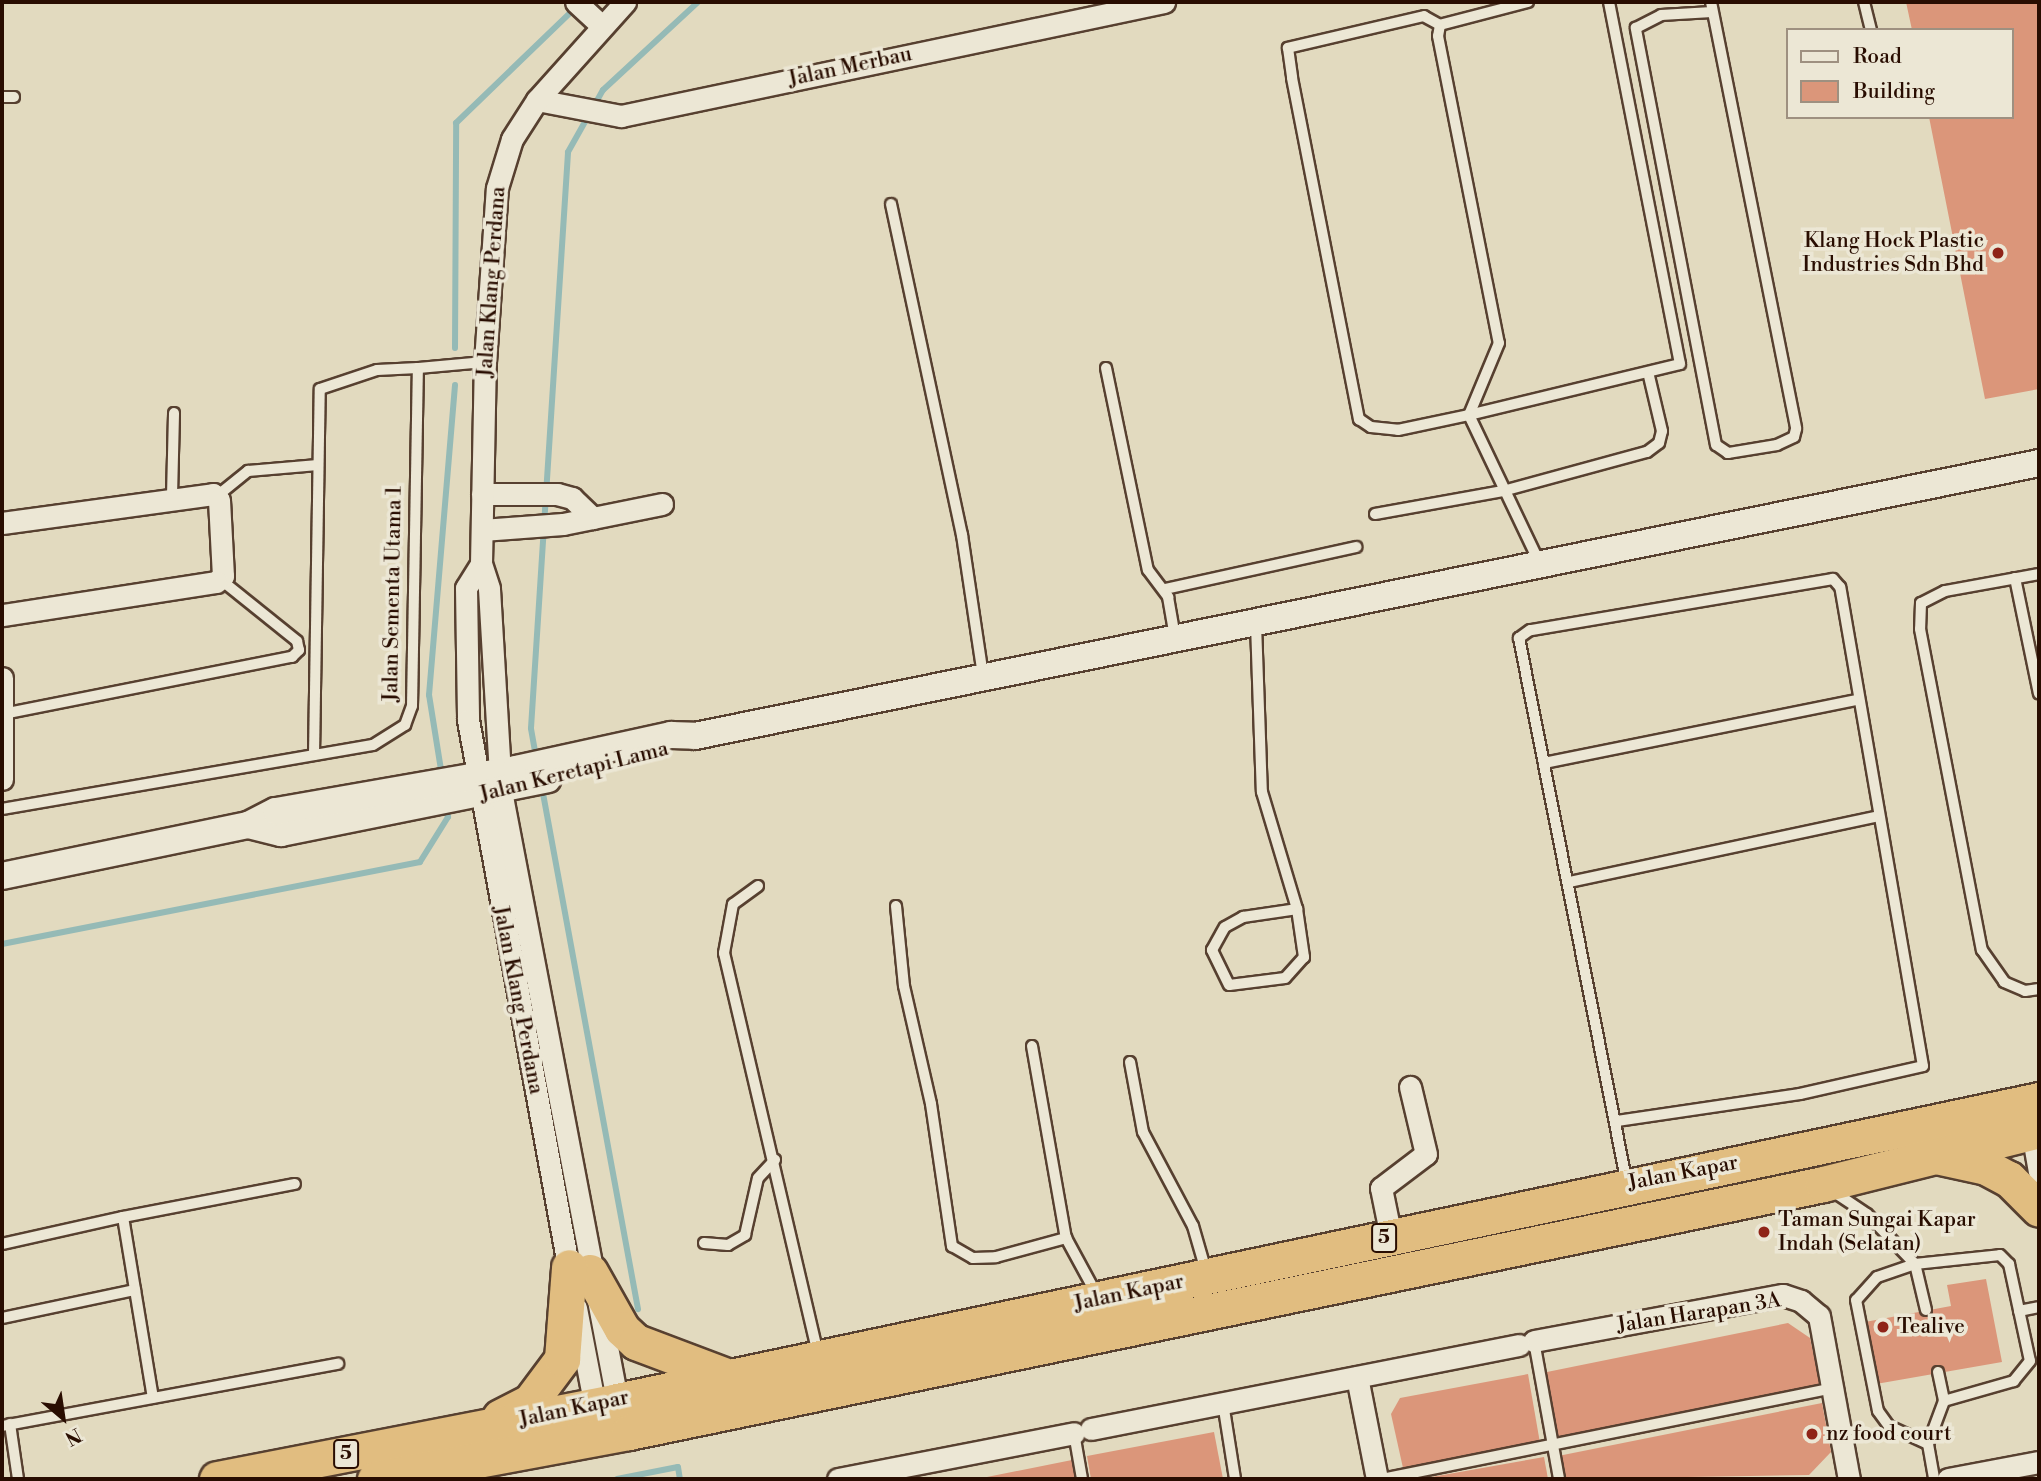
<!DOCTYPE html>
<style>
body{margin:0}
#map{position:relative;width:2041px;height:1481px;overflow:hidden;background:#e2dabf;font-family:"Libre Bodoni",serif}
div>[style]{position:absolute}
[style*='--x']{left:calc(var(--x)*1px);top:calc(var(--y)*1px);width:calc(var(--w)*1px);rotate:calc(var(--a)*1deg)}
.stream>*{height:6px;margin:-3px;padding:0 3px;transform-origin:3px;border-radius:3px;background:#95bab6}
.building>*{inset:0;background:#db967a}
.roads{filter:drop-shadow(2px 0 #574030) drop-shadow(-2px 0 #574030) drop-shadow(0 2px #574030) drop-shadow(0 -2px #574030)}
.service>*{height:10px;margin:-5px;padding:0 5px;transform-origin:5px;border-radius:5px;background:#ece7d5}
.minor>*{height:21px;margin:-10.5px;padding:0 10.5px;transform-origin:10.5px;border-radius:10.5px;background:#ece7d5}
.tertiary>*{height:26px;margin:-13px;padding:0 13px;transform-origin:13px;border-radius:13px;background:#ece7d5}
.trunk>*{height:35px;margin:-17.5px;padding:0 17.5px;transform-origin:17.5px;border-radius:17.5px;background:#e1bd80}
.dots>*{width:19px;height:19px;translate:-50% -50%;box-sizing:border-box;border:4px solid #ece7d5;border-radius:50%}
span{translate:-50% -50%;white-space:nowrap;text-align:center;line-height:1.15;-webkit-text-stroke:7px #ece7d5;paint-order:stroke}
.shield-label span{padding:2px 5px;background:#ece7d5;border:2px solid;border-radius:5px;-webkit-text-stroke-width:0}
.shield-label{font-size:19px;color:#290d01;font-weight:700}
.street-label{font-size:21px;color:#290d01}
.poi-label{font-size:21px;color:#290d01}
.right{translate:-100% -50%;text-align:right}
.left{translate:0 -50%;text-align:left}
.frame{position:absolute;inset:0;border:4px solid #290d01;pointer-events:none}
.legend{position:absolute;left:1786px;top:28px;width:228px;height:91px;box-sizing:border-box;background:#ece7d5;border:2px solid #9e9080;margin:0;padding:9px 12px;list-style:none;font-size:21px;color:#290d01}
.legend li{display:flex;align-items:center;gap:14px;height:35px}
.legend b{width:35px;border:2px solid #9e9080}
.north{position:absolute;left:28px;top:1383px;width:70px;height:70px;-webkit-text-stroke:5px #ece7d5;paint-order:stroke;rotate:151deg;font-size:19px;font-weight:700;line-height:28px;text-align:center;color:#290d01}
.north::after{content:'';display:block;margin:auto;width:24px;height:32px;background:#290d01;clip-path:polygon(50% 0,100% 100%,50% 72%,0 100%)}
</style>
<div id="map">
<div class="stream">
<div style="--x:455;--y:348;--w:225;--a:-89.7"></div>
<div style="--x:456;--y:123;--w:168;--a:-44"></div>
<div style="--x:536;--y:757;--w:29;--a:-100"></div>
<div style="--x:531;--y:728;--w:577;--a:-86.32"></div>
<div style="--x:568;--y:152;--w:71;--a:-60.6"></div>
<div style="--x:603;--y:90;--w:129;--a:-42.8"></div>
<div style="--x:442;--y:776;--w:82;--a:-99.1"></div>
<div style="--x:429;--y:695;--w:311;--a:-85.2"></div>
<div style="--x:542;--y:788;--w:530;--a:79.56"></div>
<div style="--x:2;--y:944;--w:426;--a:-11.1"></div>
<div style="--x:420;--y:862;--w:53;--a:-58.1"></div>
<div style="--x:448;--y:817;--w:13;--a:-99"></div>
<div style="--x:617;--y:1479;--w:62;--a:-11.1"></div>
<div style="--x:678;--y:1467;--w:12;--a:81"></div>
</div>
<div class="building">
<div style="clip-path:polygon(1906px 2px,2039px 2px,2039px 389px,1985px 399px,1929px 117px,2011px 117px,2011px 30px,1912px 30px)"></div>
<div style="clip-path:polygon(1986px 1279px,2002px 1362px,1876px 1384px,1865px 1322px,1951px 1306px,1947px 1285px)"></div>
<div style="clip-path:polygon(1788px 1323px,1810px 1338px,1820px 1384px,1552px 1439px,1542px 1373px)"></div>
<div style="clip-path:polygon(1528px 1374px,1540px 1443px,1403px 1468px,1391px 1414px,1400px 1398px)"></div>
<div style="clip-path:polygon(1822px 1403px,1831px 1452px,1809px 1475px,1562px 1479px,1558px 1456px)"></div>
<div style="clip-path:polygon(1214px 1432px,1223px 1479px,1091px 1479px,1087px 1456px)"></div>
<div style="clip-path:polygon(1544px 1457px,1548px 1479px,1426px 1479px,1426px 1478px)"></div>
<div style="clip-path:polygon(1072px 1460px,1075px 1479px,982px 1479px,982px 1478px)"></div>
</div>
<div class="roads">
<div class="service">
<div style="--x:1528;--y:2;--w:91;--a:165.4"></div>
<div style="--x:1440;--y:25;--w:11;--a:100"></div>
<div style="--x:1438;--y:36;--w:313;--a:78.8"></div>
<div style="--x:1499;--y:343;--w:78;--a:112.6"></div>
<div style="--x:1469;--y:415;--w:217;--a:-13.6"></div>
<div style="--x:1680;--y:364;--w:369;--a:-101.1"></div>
<div style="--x:1711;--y:2;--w:435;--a:78.7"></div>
<div style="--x:1796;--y:429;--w:8;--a:104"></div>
<div style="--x:1794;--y:437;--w:19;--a:155"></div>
<div style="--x:1777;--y:445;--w:50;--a:170.7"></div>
<div style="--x:1728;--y:453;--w:14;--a:-146"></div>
<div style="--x:1716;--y:445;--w:425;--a:-100.9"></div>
<div style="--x:1636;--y:28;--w:28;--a:-27"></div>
<div style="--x:1661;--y:15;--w:51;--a:-3.4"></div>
<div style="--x:1864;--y:2;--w:29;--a:76"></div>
<div style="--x:1440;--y:25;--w:18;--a:-151"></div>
<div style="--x:1424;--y:16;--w:140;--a:166.8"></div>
<div style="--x:1288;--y:48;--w:30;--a:82"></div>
<div style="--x:1292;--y:78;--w:348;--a:78.9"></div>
<div style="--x:1359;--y:419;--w:14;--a:34"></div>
<div style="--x:1371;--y:427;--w:27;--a:6"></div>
<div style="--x:1398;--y:430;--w:73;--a:-11.9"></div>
<div style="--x:1469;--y:415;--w:163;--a:64.5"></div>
<div style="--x:2;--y:97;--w:12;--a:0"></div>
<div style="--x:891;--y:204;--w:339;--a:77.9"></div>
<div style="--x:962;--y:535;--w:143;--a:81.5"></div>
<div style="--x:1106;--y:368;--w:206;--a:78.3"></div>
<div style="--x:1148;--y:570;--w:34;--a:53"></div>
<div style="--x:1168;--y:597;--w:41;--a:80.1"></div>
<div style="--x:172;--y:496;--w:83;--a:-88.6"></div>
<div style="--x:217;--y:496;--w:40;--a:-39"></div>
<div style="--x:248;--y:471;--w:70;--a:-4.9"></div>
<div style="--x:1375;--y:514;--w:130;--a:-10.2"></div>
<div style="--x:1503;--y:491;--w:149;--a:-15.2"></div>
<div style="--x:1647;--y:452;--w:15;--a:-37"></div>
<div style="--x:1659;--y:443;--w:12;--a:-76"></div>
<div style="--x:1662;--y:431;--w:57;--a:-103.3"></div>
<div style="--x:2039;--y:574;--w:96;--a:169.7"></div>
<div style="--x:1945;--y:591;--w:27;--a:153"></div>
<div style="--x:1921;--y:603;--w:26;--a:92"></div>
<div style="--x:1920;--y:629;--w:327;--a:79.1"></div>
<div style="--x:1982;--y:950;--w:39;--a:55"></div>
<div style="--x:2004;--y:982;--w:23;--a:23"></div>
<div style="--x:2025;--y:991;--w:14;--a:-8"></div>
<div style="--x:2015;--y:578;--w:118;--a:78.3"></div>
<div style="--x:1165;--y:589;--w:196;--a:-12.4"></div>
<div style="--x:1256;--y:624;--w:168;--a:88"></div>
<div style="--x:1262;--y:792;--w:122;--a:73.3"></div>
<div style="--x:1297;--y:909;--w:49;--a:81.7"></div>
<div style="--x:1304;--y:957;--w:28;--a:132"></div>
<div style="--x:1285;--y:978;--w:56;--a:172.9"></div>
<div style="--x:1229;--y:985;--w:39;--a:-116"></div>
<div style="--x:1212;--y:950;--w:26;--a:-61"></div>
<div style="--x:1225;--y:927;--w:21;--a:-29"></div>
<div style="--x:1243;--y:917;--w:55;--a:-8.4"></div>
<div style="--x:3;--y:714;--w:295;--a:-11.2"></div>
<div style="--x:292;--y:657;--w:10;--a:-45"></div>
<div style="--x:299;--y:650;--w:9;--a:-103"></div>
<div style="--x:297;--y:641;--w:97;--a:-141.2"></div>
<div style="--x:314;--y:755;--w:366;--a:-89.1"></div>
<div style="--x:320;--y:389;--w:60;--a:-18.4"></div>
<div style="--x:377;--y:370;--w:41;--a:-2.8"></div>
<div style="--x:1544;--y:763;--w:318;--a:-11.4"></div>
<div style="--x:2;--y:809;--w:376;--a:-9.8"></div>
<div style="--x:373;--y:745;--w:38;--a:-32"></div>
<div style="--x:405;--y:725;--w:20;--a:-70"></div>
<div style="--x:412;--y:706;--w:338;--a:-89"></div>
<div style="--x:418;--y:368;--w:67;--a:-5.1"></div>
<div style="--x:1569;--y:882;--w:314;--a:-12"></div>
<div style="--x:758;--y:886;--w:31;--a:144"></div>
<div style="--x:733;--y:904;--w:50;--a:100.4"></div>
<div style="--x:724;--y:953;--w:413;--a:76.8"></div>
<div style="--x:896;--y:906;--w:80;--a:84.3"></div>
<div style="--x:904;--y:986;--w:121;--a:77.1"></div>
<div style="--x:931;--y:1104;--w:144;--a:81.6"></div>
<div style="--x:952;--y:1246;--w:24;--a:30"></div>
<div style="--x:973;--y:1258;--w:23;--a:-2"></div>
<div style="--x:996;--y:1257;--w:73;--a:-15.2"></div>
<div style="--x:1032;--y:1046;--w:195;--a:80"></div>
<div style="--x:1066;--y:1238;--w:65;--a:61.5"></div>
<div style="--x:1130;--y:1062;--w:71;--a:79.5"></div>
<div style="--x:1143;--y:1132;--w:106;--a:62"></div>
<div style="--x:1193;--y:1226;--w:47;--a:73.9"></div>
<div style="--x:1617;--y:1121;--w:185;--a:-8.4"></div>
<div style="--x:1800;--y:1094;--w:126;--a:-12.8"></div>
<div style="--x:1923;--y:1066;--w:486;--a:-99.8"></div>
<div style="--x:1840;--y:587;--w:11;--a:-131"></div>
<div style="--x:1833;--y:579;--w:307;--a:170.4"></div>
<div style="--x:1530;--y:630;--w:14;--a:144"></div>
<div style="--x:1519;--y:638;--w:557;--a:78.81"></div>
<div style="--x:1831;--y:1190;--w:43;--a:33.7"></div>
<div style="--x:1867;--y:1214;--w:69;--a:46.2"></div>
<div style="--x:1915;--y:1264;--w:40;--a:161.1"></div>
<div style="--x:1877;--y:1277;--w:31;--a:132"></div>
<div style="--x:1856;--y:1300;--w:113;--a:78.8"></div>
<div style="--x:1878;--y:1411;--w:19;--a:54"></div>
<div style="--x:1889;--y:1426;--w:43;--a:24.8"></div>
<div style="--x:1928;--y:1444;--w:36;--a:80"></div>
<div style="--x:123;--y:1217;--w:175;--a:-10.9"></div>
<div style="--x:704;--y:1243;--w:24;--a:5"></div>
<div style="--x:728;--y:1245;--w:20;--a:-30"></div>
<div style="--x:745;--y:1235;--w:58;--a:-77.2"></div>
<div style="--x:758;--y:1178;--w:25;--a:-47"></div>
<div style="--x:2;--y:1244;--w:124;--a:-12.6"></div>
<div style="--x:123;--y:1217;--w:183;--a:80.6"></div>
<div style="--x:1926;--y:1310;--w:47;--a:-103.4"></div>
<div style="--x:1915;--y:1264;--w:85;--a:-6"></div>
<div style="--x:2000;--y:1255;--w:13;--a:45"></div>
<div style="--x:2009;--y:1264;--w:99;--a:77.8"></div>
<div style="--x:2030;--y:1361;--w:26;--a:129"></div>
<div style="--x:2014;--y:1381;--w:73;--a:164.1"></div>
<div style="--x:1944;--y:1401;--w:46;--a:110.4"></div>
<div style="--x:2019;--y:1311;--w:20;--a:-11"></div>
<div style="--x:2;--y:1318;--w:136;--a:-11.9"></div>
<div style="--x:1534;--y:1341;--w:140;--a:79.7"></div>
<div style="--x:1938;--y:1372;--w:30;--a:78"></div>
<div style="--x:1223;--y:1403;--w:77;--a:81"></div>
<div style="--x:10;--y:1424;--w:56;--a:81.7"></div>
<div style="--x:2;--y:1426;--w:342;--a:-10.5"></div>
<div style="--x:1074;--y:1433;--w:47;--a:80.1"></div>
<div style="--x:1382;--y:1479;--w:460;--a:-11.4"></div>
</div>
<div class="minor">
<div style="--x:576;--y:2;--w:34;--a:43"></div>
<div style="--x:537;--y:100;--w:86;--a:10.8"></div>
<div style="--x:621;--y:116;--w:555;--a:-11.86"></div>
<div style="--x:482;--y:494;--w:75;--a:0"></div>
<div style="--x:557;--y:494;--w:16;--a:15"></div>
<div style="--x:572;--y:498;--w:29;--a:44"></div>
<div style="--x:2;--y:523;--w:213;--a:-7.8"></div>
<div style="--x:213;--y:494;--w:8;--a:45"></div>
<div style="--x:219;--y:500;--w:76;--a:87"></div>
<div style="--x:223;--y:576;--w:9;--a:139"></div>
<div style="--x:216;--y:582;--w:217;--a:171.2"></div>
<div style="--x:482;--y:530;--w:81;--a:-4.2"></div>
<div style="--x:563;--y:524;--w:101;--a:-11.4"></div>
<div style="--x:481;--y:564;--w:28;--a:122"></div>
<div style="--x:466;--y:588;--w:132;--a:89.1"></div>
<div style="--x:468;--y:720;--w:565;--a:79.6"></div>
<div style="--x:2;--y:678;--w:101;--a:90"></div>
<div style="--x:2032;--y:1132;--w:40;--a:80"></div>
<div style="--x:1391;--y:1237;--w:50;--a:-101.5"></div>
<div style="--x:1381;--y:1188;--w:56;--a:-37.1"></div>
<div style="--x:1426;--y:1154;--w:69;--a:-103.4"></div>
<div style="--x:576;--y:1308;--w:111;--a:79.1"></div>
<div style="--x:1534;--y:1341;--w:253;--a:-10.5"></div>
<div style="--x:1783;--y:1295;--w:19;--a:18"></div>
<div style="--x:1801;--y:1301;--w:23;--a:40"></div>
<div style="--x:1819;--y:1316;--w:166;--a:79.6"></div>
<div style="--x:1357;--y:1377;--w:104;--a:78.9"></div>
<div style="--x:619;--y:1410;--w:630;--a:-100.79"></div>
<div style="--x:501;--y:791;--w:203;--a:-93.4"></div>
<div style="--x:489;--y:588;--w:25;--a:-108"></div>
<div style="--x:481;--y:564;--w:202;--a:-88.9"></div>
<div style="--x:485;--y:362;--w:174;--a:-86.1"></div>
<div style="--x:497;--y:188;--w:51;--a:-73"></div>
<div style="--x:512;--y:139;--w:46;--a:-57.3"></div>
<div style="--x:537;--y:100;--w:132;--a:-48.1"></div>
<div style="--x:1091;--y:1429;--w:436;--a:-11.1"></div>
<div style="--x:838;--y:1479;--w:240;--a:-11"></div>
<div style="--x:1948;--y:1479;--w:93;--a:-10.6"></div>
</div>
<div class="tertiary">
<div style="--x:248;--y:825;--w:34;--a:14"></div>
<div style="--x:281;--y:833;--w:272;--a:-11.4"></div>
<div style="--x:2;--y:876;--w:251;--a:-11.7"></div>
<div style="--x:248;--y:825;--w:31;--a:-27"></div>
<div style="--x:276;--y:811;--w:244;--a:-9.9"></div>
<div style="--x:516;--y:769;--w:159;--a:-12.4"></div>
<div style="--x:671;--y:735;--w:24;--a:2"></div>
<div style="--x:695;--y:736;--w:1371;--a:-11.48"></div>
</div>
<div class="trunk">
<div style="--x:1940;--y:1157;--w:47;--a:12.3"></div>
<div style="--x:1986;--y:1167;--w:26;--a:28"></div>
<div style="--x:2009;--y:1179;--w:42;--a:45"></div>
<div style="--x:590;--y:1272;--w:65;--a:60.7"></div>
<div style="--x:622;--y:1329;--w:19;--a:43"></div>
<div style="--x:636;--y:1342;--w:99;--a:20.6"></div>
<div style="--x:500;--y:1417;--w:34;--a:-27"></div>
<div style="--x:530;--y:1402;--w:54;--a:-53.3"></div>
<div style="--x:562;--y:1359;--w:92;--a:-85.6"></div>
<div style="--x:217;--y:1479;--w:408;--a:-11"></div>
<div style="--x:617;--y:1401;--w:1454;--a:-11.95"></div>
<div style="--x:375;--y:1479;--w:258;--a:-10.5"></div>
<div style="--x:629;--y:1432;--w:1219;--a:-11.73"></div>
<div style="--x:1823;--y:1184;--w:223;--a:-14"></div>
</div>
</div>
<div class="dots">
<div style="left:1998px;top:253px;background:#8f2418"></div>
<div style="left:1764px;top:1232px;background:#8f2418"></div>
<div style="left:1883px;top:1327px;background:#8f2418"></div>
<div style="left:1812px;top:1434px;background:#8f2418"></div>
</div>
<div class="shield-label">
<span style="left:1384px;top:1238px">5</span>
<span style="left:346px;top:1454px">5</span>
</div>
<div class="street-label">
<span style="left:850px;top:67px;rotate:-12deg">Jalan Merbau</span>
<span style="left:492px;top:282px;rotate:-86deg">Jalan Klang Perdana</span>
<span style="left:393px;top:594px;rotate:-89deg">Jalan Sementa Utama 1</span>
<span style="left:574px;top:772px;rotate:-14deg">Jalan Keretapi Lama</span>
<span style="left:518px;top:1000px;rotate:79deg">Jalan Klang Perdana</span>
<span style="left:1683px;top:1173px;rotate:-11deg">Jalan Kapar</span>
<span style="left:1129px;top:1293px;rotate:-12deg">Jalan Kapar</span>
<span style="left:1699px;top:1313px;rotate:-9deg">Jalan Harapan 3A</span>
<span style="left:574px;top:1409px;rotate:-12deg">Jalan Kapar</span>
</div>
<div class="poi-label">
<span class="right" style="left:1984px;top:253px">Klang Hock Plastic<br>Industries Sdn Bhd</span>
<span class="left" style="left:1778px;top:1232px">Taman Sungai Kapar<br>Indah (Selatan)</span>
<span class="left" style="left:1897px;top:1327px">Tealive</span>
<span class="left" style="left:1826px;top:1434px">nz food court</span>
</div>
<div class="frame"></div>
<ul class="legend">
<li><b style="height:9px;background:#ece7d5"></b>Road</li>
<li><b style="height:19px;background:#db967a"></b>Building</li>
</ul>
<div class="north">N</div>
</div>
